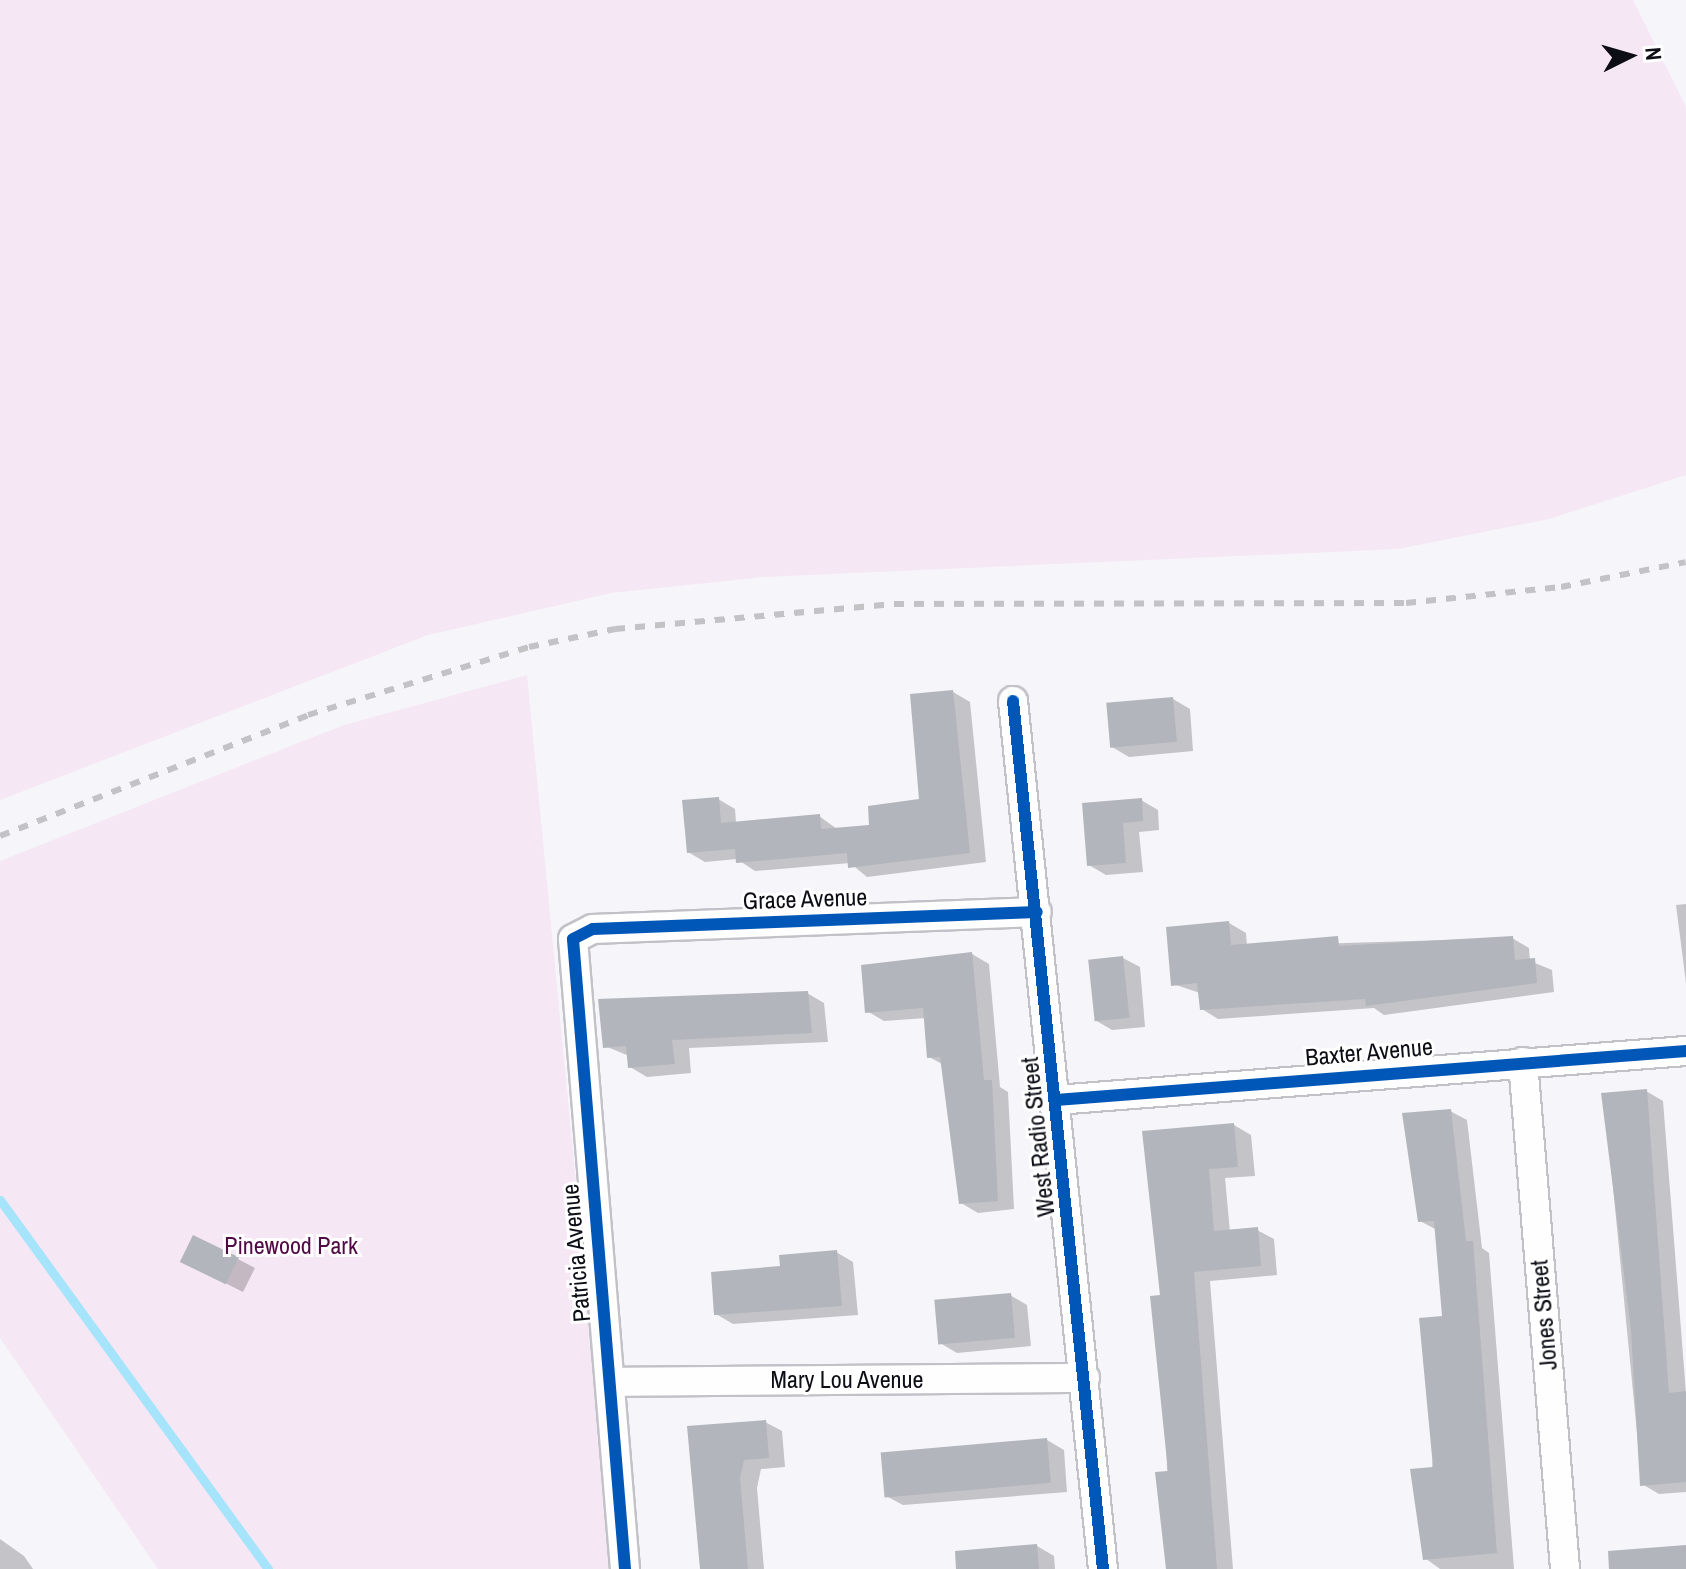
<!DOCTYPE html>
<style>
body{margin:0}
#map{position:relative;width:1686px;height:1569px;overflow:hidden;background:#f5f5fa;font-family:"Archivo Narrow",sans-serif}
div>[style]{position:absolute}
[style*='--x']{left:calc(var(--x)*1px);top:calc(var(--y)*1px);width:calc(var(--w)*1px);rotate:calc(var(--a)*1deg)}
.green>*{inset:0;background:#f6e7f4}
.shadow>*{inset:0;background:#0003}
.stream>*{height:9px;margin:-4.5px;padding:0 4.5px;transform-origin:4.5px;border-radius:4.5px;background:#a6e4fb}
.building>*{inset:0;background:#b2b5bb;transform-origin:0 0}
.roads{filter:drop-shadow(2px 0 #c1c1c8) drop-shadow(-2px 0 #c1c1c8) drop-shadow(0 2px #c1c1c8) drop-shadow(0 -2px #c1c1c8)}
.street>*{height:28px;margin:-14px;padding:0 14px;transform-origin:14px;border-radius:14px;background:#fefefe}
.rail>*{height:6px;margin-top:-3px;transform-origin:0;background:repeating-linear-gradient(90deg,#c3c3c5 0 10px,transparent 0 20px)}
.cycleway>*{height:12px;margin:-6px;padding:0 6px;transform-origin:6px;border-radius:6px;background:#0057b8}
span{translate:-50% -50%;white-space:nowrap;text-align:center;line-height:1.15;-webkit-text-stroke:6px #fff;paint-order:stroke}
.street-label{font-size:24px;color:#0c0d15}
.park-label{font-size:24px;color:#500b46}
.north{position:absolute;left:1590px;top:16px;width:80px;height:80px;-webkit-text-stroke:6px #fff;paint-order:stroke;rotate:85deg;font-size:22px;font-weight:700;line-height:32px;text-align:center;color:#0c0d15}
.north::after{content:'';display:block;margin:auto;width:28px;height:36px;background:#0c0d15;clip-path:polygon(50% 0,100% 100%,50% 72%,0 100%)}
</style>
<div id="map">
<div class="green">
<div style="clip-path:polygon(0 0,1633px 0,1686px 107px,1686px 475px,1549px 519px,1398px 549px,764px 577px,611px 593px,428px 635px,0 800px)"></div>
<div style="clip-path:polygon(527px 675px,613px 1569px,158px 1569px,0 1338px,0 861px,344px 725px)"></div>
</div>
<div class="shadow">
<div style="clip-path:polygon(953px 692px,970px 702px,986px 862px,867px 877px,850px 863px,755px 871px,737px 859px,705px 862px,688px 852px,718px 799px,735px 809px,736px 823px,819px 816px,837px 829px,871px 826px,921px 800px)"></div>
<div style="clip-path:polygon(1173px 699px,1190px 709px,1193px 751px,1129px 757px,1112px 747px)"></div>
<div style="clip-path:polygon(1141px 800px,1158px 810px,1159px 830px,1139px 832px,1143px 872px,1106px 875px,1089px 865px)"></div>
<div style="clip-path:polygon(1686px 904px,1686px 983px,1676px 905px)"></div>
<div style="clip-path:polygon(1229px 923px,1246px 933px,1247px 946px,1512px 938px,1529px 948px,1530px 961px,1552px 970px,1554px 992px,1384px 1015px,1374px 1008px,1218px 1019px,1202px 1009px,1200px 993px,1173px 984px)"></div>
<div style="clip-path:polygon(972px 954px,989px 964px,1000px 1087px,1008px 1092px,1014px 1209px,978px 1213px,961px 1203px,942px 1064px,929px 1057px,926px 1018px,884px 1021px,867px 1011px)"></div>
<div style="clip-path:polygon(1123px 958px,1140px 967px,1145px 1027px,1112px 1030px,1095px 1020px)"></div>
<div style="clip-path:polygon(807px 993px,824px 1003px,828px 1042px,689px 1048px,691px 1073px,647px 1077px,630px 1067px,629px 1056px,605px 1046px)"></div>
<div style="clip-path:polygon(1646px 1091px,1663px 1101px,1686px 1393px,1686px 1492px,1659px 1494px,1642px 1484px,1604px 1095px)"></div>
<div style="clip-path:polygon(1450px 1111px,1467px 1120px,1482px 1248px,1489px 1253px,1514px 1569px,1440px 1569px,1425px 1558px,1444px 1318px,1437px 1230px,1420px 1221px)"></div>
<div style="clip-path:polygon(1234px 1125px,1251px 1135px,1255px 1176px,1225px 1178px,1230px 1232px,1257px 1230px,1274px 1239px,1277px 1275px,1210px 1281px,1233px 1569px,1170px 1569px,1162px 1297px,1144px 1133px)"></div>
<div style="clip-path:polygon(836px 1252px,853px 1262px,858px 1315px,733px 1324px,716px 1314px,782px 1268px)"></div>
<div style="clip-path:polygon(238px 1259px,255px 1268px,243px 1292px,183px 1262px)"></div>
<div style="clip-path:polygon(1010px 1295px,1027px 1305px,1031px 1346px,957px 1353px,940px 1343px)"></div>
<div style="clip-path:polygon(765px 1422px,782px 1431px,785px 1467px,761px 1469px,757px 1488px,764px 1569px,702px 1569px,689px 1428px)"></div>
<div style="clip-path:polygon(1047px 1440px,1064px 1450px,1067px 1492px,903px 1505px,886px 1496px)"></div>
<div style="clip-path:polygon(0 1539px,24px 1556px,33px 1569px,0 1569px)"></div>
<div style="clip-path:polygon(1037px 1546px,1054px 1556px,1055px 1569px,994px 1569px)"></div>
</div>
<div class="stream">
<div style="--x:0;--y:1200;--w:456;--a:54"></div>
</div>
<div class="building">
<div style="clip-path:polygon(953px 690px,970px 853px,848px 868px,847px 853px,736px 863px,735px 849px,687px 853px,682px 800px,719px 797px,721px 823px,820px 814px,821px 829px,869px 825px,868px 806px,919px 799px,910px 694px)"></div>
<div style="left:1173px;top:697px;width:45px;height:67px;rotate:85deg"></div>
<div style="clip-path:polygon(1142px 798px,1143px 821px,1123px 823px,1126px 863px,1087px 866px,1082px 803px)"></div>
<div style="clip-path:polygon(1229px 921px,1231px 945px,1338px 936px,1339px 946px,1513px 936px,1515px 960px,1535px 958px,1537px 983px,1366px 1006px,1365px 999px,1200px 1010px,1197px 983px,1171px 986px,1166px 927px)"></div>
<div style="clip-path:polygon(972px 952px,984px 1080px,992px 1080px,998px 1201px,959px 1204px,940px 1057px,927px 1058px,923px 1008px,865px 1013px,861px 965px)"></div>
<div style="left:1123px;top:956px;width:62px;height:35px;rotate:84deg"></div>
<div style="clip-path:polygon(808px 991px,812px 1033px,672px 1040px,675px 1064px,628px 1068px,626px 1046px,603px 1048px,598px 999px)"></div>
<div style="clip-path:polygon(1647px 1089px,1669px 1393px,1686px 1391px,1686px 1482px,1640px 1486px,1631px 1330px,1601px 1093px)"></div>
<div style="clip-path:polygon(1451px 1109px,1466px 1241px,1473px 1241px,1497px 1553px,1423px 1560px,1410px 1469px,1433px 1467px,1419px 1318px,1442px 1316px,1434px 1221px,1418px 1222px,1402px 1113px)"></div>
<div style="clip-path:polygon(1234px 1123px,1238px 1167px,1209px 1169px,1214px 1231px,1258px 1227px,1261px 1266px,1194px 1272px,1217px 1569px,1166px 1569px,1155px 1472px,1168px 1471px,1150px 1296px,1160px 1295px,1142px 1131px)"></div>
<div style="left:193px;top:1235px;width:51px;height:30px;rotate:26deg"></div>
<div style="clip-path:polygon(837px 1250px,842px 1306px,714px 1315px,711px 1272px,780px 1266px,779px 1255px)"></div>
<div style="left:1011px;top:1293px;width:45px;height:77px;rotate:85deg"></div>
<div style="clip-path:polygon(766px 1420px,769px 1458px,744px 1460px,740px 1478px,748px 1569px,700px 1569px,687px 1426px)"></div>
<div style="left:1047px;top:1438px;width:45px;height:167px;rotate:85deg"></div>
<div style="clip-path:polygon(1037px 1544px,1039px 1569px,956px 1569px,955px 1551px)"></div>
<div style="clip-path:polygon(1686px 1545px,1686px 1569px,1609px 1569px,1608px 1551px)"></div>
</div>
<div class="roads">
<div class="street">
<div style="--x:1013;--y:701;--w:873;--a:84.08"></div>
<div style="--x:1523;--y:1062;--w:509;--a:85.26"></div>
<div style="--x:1056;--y:1100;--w:632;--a:-4.45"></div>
<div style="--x:610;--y:1382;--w:475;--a:-0.5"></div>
<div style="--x:625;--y:1569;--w:632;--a:-94.72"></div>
<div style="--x:573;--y:939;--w:22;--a:-27"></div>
<div style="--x:593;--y:929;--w:444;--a:-2.2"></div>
</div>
</div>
<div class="rail">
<div style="--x:0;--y:836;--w:331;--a:-21.4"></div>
<div style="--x:308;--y:715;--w:231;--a:-17.1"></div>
<div style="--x:529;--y:647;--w:88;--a:-11.8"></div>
<div style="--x:615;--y:629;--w:280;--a:-5.1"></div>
<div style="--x:894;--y:604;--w:512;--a:-0.11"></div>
<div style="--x:1406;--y:603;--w:156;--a:-5.9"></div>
<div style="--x:1561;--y:587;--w:127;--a:-11.3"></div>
</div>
<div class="cycleway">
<div style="--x:1013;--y:701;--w:873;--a:84.08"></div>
<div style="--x:1056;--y:1100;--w:632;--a:-4.45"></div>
<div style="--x:625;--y:1569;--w:632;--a:-94.72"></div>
<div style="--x:573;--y:939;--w:22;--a:-27"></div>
<div style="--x:593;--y:929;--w:444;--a:-2.2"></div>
</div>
<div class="street-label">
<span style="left:805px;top:899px;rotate:-2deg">Grace Avenue</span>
<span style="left:1369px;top:1052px;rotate:-5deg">Baxter Avenue</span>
<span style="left:1038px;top:1137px;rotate:-96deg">West Radio Street</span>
<span style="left:576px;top:1253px;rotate:-95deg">Patricia Avenue</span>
<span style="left:1544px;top:1315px;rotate:-95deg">Jones Street</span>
<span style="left:847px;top:1380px">Mary Lou Avenue</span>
</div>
<div class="park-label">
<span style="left:291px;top:1246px">Pinewood Park</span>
</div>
<div class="north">N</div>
</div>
